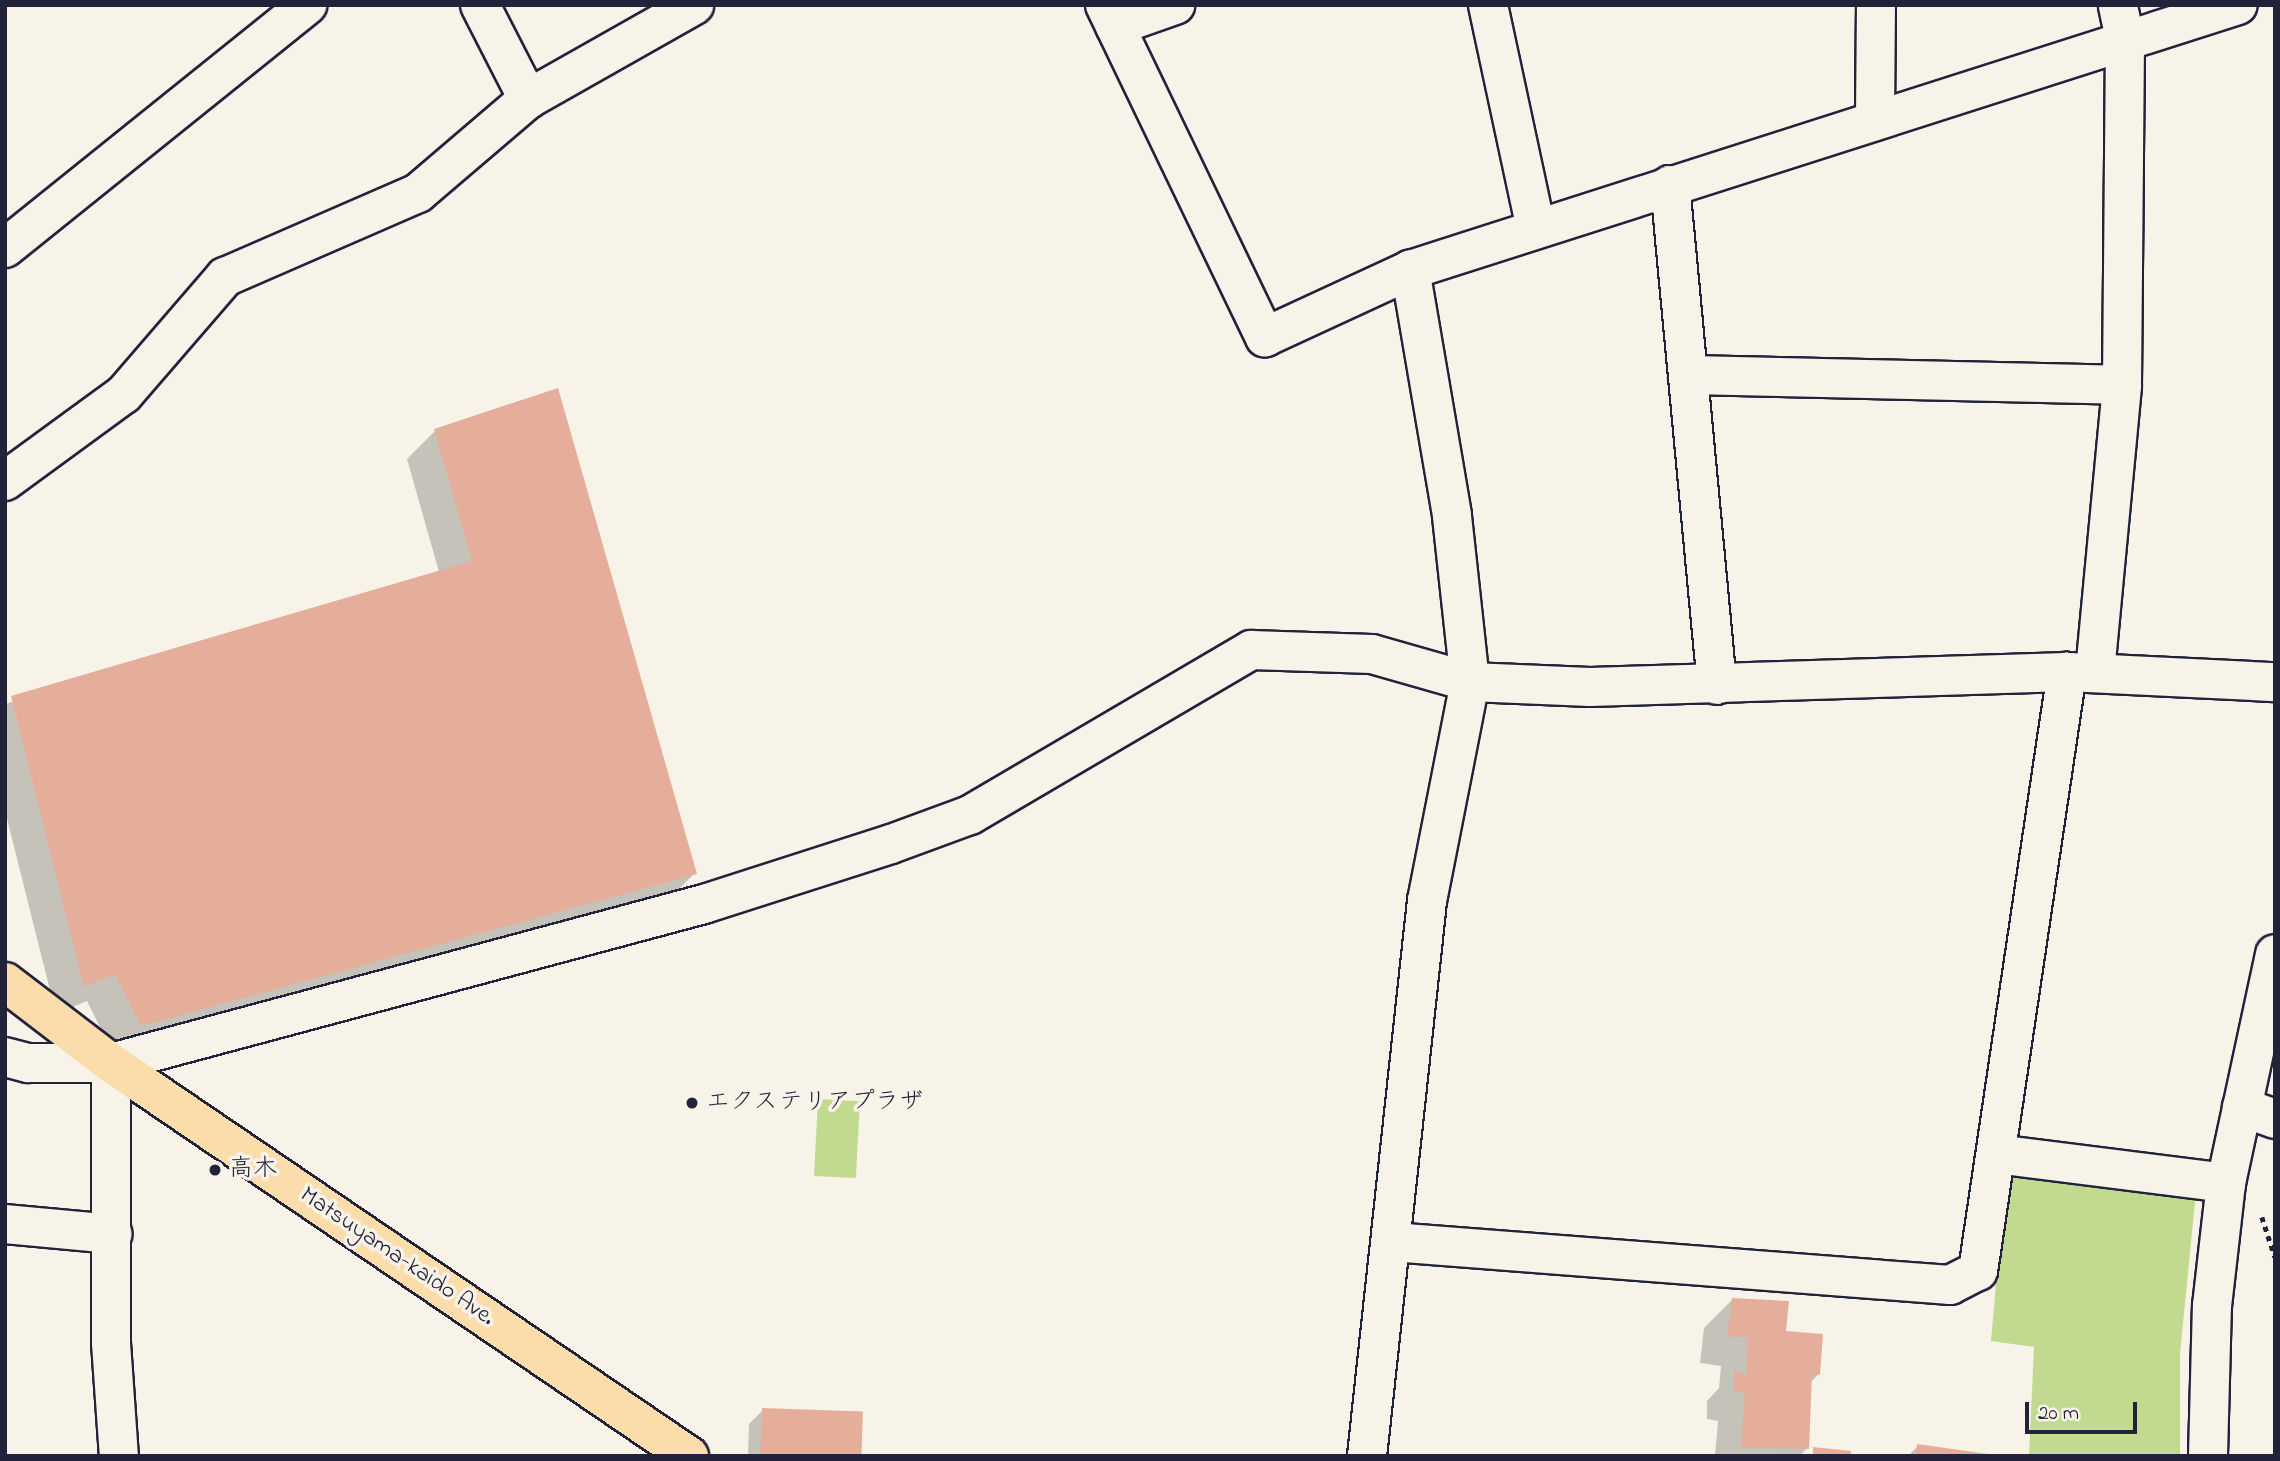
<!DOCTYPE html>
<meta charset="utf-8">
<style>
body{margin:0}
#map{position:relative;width:2280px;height:1461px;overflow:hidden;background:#f7f3e8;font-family:"Indie Flower","Klee One",sans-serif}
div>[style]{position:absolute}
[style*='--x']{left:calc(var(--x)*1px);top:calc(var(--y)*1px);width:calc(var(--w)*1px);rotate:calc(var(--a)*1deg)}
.green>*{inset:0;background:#c2da90;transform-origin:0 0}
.shadow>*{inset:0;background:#0003}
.building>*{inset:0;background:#e5ae9b;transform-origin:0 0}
.path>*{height:4.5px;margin-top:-2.25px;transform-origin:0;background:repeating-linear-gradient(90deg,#22223b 0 5px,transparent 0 10px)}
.roads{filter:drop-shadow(2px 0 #22223b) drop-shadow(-2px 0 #22223b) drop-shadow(0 2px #22223b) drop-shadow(0 -2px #22223b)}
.minor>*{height:38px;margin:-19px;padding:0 19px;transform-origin:19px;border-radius:19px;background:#f7f3e8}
.major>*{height:38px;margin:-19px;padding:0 19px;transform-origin:19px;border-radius:19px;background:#fbddab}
.dots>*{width:19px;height:19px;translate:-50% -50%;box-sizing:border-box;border:4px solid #f7f3e8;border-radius:50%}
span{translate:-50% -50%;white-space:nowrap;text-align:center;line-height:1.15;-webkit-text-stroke:7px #f7f3e8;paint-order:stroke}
.poi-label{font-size:24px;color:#22223b}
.left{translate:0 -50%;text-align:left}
.street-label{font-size:24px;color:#22223b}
.frame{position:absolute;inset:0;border:7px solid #22223b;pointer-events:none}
.scale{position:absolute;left:2025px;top:1402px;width:112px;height:32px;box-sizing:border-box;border:4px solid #22223b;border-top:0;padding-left:9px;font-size:21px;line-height:24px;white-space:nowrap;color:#22223b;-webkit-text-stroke:5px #f7f3e8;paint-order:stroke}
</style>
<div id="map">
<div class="green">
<div style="left:818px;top:1099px;width:42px;height:77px;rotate:3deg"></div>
<div style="clip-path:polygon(2015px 1170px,2183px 1186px,2195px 1202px,2180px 1354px,2180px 1456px,2029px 1456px,2034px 1347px,1991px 1341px,2005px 1181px)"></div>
</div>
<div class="shadow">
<div style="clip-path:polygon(435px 431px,695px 873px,667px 901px,113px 1053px,87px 1001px,56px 1014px,5px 811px,5px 704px,439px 572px,407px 459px)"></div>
<div style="clip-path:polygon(1732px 1300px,1785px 1332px,1818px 1375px,1810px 1383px,1807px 1448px,1800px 1456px,1715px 1456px,1718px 1421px,1707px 1419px,1707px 1401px,1719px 1388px,1721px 1366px,1700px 1363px,1704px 1328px)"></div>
<div style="clip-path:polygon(763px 1410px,859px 1456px,748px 1456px,749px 1424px)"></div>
<div style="clip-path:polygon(1918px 1446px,1986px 1456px,1908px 1456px)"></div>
</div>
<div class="building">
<div style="clip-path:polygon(558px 388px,697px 874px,141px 1026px,115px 974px,84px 987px,11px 696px,472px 561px,434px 429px)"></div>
<div style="clip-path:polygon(1732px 1298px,1789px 1301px,1786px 1331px,1823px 1334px,1820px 1375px,1812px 1374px,1809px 1449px,1741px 1447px,1745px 1393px,1734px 1392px,1734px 1371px,1746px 1375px,1748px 1338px,1727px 1336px)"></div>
<div style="left:762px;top:1408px;width:101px;height:48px;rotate:2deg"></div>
<div style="clip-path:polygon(1917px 1444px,1988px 1454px,1987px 1456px,1916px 1456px)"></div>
<div style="clip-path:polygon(1813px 1447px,1851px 1451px,1851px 1456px,1813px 1456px)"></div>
</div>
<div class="path">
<div style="--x:2262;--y:1217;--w:42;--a:72"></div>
</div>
<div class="roads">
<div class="minor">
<div style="--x:480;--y:5;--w:106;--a:62.9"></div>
<div style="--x:1105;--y:5;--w:369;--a:64.3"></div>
<div style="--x:1265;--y:337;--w:160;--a:-24.8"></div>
<div style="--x:1410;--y:270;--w:869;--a:-17.75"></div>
<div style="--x:1488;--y:5;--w:229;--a:77.9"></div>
<div style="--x:1115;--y:26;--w:64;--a:-19.3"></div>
<div style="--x:1875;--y:117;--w:112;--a:-89.5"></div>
<div style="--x:1670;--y:185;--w:502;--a:84.63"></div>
<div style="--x:5;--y:248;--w:388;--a:-38.8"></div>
<div style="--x:1688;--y:375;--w:434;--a:1.3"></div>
<div style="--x:5;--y:481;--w:147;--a:-36.2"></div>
<div style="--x:124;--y:394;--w:155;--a:-49.2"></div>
<div style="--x:225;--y:277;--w:210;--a:-23.5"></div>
<div style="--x:418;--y:193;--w:145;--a:-40.5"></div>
<div style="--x:528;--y:99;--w:191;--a:-29.5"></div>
<div style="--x:2095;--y:672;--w:288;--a:-84.6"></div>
<div style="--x:2122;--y:385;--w:346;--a:-89.5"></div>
<div style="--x:2125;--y:39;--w:35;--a:-102"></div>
<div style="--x:5;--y:1057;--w:24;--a:15"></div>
<div style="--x:28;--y:1063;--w:83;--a:0"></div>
<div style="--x:111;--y:1063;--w:614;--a:-15.01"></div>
<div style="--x:704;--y:904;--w:196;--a:-17.8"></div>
<div style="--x:891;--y:844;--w:84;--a:-20.2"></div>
<div style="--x:970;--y:815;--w:326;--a:-30.4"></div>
<div style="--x:1251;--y:650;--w:121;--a:1.9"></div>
<div style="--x:1372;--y:654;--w:102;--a:15.9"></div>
<div style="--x:1470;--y:682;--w:120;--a:2.4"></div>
<div style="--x:1590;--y:687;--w:477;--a:-1.8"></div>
<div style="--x:2067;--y:672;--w:208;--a:2.8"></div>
<div style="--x:111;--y:1063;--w:280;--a:90"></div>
<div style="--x:111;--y:1343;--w:113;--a:86"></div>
<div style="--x:2242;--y:1107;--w:35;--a:20"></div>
<div style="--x:1996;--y:1154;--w:232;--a:7.2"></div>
<div style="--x:5;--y:1224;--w:108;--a:5.3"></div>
<div style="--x:1392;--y:1242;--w:560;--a:4.41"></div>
<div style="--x:1950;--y:1285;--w:31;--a:-27"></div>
<div style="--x:1978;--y:1271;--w:606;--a:-81.55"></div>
<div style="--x:1367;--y:1456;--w:558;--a:-83.83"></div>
<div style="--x:1427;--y:901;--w:223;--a:-78.9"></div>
<div style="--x:1470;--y:682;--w:168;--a:-96.2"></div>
<div style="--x:1452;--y:515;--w:249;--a:-99.7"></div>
<div style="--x:2208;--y:1456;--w:150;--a:-88.5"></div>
<div style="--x:2212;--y:1306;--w:124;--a:-83.5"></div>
<div style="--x:2226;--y:1183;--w:234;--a:-77.9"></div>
</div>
<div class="major">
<div style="--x:5;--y:982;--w:133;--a:37.4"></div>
<div style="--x:111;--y:1063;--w:699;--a:34.21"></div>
</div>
</div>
<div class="dots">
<div style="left:692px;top:1103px;background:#22223b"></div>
<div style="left:215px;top:1170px;background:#22223b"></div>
</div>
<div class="poi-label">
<span class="left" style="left:706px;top:1103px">エクステリアプラザ</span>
<span class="left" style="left:229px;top:1170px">高木</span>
</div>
<div class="street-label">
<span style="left:397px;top:1257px;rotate:34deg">Matsuyama-kaido Ave.</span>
</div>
<div class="frame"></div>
<div class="scale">20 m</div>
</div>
